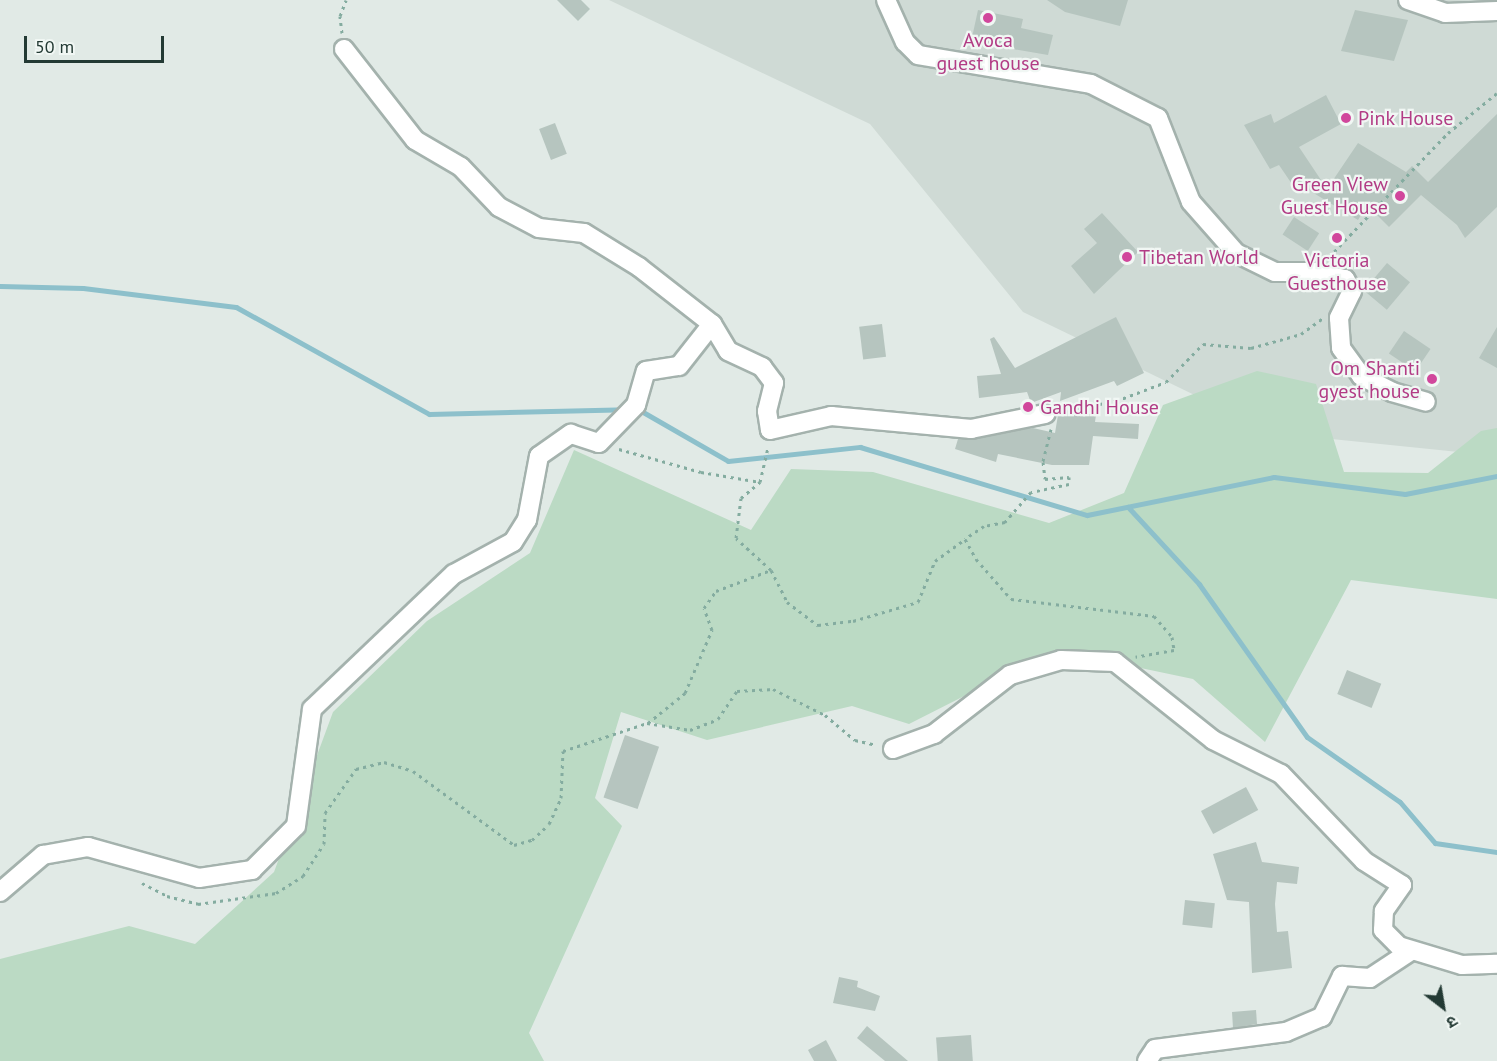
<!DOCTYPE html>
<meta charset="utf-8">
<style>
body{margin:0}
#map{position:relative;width:1497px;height:1061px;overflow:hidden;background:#e1eae6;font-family:"PT Sans","Noto Sans Devanagari",sans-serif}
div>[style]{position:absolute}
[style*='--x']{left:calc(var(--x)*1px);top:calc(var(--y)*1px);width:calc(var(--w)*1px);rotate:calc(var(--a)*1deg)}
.built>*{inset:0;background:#cfdad5}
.green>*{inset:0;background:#bbdac4}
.stream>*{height:5px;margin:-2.5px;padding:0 2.5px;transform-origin:2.5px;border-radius:2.5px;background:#8dc0cb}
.building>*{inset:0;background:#b6c5bf;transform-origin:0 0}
.path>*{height:3px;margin-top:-1.5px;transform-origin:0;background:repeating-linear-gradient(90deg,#84aca0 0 3px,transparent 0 7.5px)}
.roads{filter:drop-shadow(2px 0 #a4b2ad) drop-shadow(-2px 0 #a4b2ad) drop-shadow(0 2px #a4b2ad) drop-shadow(0 -2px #a4b2ad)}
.minor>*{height:18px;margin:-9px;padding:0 9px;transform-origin:9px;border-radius:9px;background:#fff}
.tertiary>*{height:18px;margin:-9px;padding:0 9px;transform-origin:9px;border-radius:9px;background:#fff}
.dots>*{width:16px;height:16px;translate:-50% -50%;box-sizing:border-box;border:3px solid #f1f7f4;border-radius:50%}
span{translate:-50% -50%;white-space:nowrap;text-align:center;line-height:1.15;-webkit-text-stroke:4.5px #f1f7f4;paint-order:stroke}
.hotel-label{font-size:20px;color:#b23c85}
.left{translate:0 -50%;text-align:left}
.right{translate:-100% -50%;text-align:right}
.north{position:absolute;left:1413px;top:977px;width:60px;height:60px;-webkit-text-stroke:4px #f1f7f4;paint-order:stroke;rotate:149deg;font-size:16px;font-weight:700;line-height:24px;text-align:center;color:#233a34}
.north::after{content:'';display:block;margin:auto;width:21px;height:27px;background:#233a34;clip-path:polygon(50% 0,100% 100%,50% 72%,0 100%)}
.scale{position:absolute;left:24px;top:36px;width:140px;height:27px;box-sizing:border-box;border:3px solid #233a34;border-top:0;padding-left:8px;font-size:18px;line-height:21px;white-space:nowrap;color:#233a34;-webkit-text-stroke:4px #f1f7f4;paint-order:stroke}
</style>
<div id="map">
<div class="built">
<div style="clip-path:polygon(609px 0,1497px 0,1497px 448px,1488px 455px,1273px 433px,1023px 312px,870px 124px)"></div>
</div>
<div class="green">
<div style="clip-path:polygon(1257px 371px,1316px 384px,1344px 472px,1428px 473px,1481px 431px,1497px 428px,1497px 599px,1351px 580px,1265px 742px,1193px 679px,1055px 650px,909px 724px,852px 706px,707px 740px,621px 712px,595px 798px,622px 826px,529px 1033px,544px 1061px,0 1061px,0 959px,129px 926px,195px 944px,274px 872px,333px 712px,427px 621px,530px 553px,574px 450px,751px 530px,791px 469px,873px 472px,1049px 523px,1124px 493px,1163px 405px)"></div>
</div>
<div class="stream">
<div style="--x:0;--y:286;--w:83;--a:1.4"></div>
<div style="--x:83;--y:288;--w:154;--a:7.1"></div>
<div style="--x:236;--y:307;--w:221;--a:29"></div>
<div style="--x:429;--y:414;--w:198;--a:-1.4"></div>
<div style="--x:636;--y:408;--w:106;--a:29.9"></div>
<div style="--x:728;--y:461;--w:133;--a:-6.1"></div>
<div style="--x:860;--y:447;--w:237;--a:16.7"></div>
<div style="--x:1087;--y:515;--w:191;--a:-11.5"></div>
<div style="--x:1274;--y:477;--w:132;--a:7.4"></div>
<div style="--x:1405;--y:494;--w:94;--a:-11.1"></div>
<div style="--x:1128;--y:507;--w:105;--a:47.3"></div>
<div style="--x:1199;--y:584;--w:187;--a:54.8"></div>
<div style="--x:1307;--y:737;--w:113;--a:35"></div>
<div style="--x:1400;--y:802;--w:54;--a:49.5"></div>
<div style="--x:1435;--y:843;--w:63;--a:8.3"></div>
</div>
<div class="building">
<div style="clip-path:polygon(557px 0,581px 0,590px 9px,578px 21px)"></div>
<div style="clip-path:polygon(1047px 0,1128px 0,1120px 26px,1065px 12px)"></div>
<div style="clip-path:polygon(978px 10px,1023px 19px,1021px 28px,1053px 35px,1048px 55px,971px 42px)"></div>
<div style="clip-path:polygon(1355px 10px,1408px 20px,1394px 61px,1341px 51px)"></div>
<div style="clip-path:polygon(1326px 95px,1341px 124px,1299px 147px,1327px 189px,1358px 143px,1406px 172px,1412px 166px,1428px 182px,1497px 114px,1497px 207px,1465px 238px,1457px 225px,1421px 195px,1389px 227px,1367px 205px,1358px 220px,1302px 186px,1296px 190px,1279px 165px,1270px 169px,1244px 125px,1271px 114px,1274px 123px)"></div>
<div style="left:555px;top:123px;width:33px;height:17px;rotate:69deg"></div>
<div style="clip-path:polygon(1102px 213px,1138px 252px,1094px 294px,1071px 266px,1097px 243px,1084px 229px)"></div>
<div style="left:1294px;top:217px;width:30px;height:21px;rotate:33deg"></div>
<div style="left:1387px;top:263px;width:30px;height:36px;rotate:40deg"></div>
<div style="clip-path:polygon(1116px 317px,1144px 373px,1117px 386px,1114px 381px,1060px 401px,1061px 392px,1031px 403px,1027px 392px,979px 398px,977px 376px,1001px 374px,990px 339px,994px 337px,1015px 368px)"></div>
<div style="left:882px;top:324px;width:33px;height:23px;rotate:83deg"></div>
<div style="clip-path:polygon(1497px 327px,1497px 368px,1479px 358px)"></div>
<div style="left:1404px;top:331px;width:32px;height:27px;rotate:34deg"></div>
<div style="clip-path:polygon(1059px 409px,1096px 415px,1095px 422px,1139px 424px,1138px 439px,1093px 436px,1089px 465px,1052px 465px,998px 454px,996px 462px,955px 449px,958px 439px,1033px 428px,1055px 433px)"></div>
<div style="left:1347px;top:670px;width:37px;height:26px;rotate:22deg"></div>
<div style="left:625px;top:735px;width:36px;height:66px;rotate:19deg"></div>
<div style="left:1246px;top:787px;width:26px;height:51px;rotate:62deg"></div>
<div style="clip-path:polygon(1256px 842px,1262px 862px,1299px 867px,1297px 884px,1277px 882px,1275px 904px,1277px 932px,1288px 931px,1292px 968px,1252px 973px,1249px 902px,1227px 900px,1213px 854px)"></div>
<div style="left:1185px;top:900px;width:30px;height:25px;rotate:6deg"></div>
<div style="clip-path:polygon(839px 977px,858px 981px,857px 987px,880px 996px,875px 1011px,833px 1003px)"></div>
<div style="clip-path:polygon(1256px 1010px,1257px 1024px,1233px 1028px,1232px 1012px)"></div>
<div style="clip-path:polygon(867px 1026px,908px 1061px,885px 1061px,857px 1038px)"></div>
<div style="left:971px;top:1035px;width:26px;height:35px;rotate:86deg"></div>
<div style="clip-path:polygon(826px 1040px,837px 1061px,814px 1061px,808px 1050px)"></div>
</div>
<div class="path">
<div style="--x:342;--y:33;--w:17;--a:-97"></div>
<div style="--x:340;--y:16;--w:17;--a:-69"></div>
<div style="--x:1329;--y:257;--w:172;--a:-46.2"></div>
<div style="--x:1448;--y:133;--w:63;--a:-39.2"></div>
<div style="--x:1062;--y:411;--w:55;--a:-10.5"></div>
<div style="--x:1116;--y:401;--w:53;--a:-20.8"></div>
<div style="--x:1166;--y:382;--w:53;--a:-45.8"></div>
<div style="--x:1203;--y:344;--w:48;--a:4.8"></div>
<div style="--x:1251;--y:348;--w:52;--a:-15.6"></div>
<div style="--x:1301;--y:334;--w:26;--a:-36"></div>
<div style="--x:1051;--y:429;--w:34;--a:104"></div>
<div style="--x:1043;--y:462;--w:17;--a:83"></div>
<div style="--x:1045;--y:479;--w:24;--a:-5"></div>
<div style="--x:1069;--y:477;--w:7;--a:90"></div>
<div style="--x:1069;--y:484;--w:39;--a:168"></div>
<div style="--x:1031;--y:492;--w:40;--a:131"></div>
<div style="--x:1005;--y:522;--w:21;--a:169"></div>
<div style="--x:984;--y:526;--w:23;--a:146"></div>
<div style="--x:965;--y:539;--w:23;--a:61"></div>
<div style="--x:976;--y:559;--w:53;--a:48.8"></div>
<div style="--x:1011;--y:599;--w:144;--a:6.8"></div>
<div style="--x:1154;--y:616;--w:28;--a:49"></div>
<div style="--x:1172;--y:637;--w:13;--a:81"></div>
<div style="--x:1174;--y:650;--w:39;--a:170"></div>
<div style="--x:619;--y:449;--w:85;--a:15.7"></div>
<div style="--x:701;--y:472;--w:60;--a:9.6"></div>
<div style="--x:771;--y:570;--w:36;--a:63"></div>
<div style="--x:787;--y:602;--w:39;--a:37"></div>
<div style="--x:818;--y:625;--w:35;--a:-7"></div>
<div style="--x:853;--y:621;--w:68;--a:-16.3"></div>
<div style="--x:918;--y:602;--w:44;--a:-67.5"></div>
<div style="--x:935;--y:561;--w:37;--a:-36"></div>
<div style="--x:648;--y:723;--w:48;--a:-39"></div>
<div style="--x:685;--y:693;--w:69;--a:-66.8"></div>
<div style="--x:712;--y:630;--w:23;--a:-110"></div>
<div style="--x:704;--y:608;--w:21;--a:-55"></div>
<div style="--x:716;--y:591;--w:59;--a:-20.9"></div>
<div style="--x:771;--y:570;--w:47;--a:-137.6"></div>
<div style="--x:736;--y:538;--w:40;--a:-82.9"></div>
<div style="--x:741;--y:498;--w:25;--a:-40"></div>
<div style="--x:760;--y:482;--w:35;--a:-77"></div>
<div style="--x:142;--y:883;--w:28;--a:27"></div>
<div style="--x:167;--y:896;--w:32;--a:14"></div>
<div style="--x:198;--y:904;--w:79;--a:-8"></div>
<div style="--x:276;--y:893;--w:32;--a:-32"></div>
<div style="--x:303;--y:876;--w:38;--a:-57"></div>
<div style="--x:324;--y:844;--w:31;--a:-88"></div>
<div style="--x:325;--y:813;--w:54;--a:-54.8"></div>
<div style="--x:356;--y:769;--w:29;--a:-14"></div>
<div style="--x:384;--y:762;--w:30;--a:17"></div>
<div style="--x:413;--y:771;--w:125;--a:36.2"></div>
<div style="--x:514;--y:845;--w:19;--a:-16"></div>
<div style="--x:532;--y:840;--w:23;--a:-43"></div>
<div style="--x:549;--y:824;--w:29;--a:-65"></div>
<div style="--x:561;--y:798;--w:47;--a:-87.6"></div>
<div style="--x:563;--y:751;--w:89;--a:-18.4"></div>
<div style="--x:647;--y:723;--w:44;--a:9.2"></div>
<div style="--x:690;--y:730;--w:30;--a:-21"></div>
<div style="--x:718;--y:719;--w:34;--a:-56"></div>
<div style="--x:737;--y:691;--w:36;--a:-3"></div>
<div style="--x:773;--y:689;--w:58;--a:26.6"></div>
<div style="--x:825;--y:715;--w:39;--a:40"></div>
<div style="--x:855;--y:740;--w:22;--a:13"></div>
</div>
<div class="roads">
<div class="minor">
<div style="--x:886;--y:0;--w:46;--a:65.7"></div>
<div style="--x:905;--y:42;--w:18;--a:45"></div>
<div style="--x:918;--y:55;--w:175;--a:9.5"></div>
<div style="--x:1091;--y:84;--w:75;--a:26.9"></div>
<div style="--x:1158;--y:118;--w:90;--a:68.6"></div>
<div style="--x:1191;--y:202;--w:68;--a:48.6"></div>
<div style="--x:1236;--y:253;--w:43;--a:26"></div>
<div style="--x:1275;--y:272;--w:39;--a:0"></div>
<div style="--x:1314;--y:272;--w:32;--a:13"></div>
<div style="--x:1345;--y:279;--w:14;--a:60"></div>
<div style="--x:1352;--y:291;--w:30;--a:116"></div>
<div style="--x:1339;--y:318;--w:30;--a:86"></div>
<div style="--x:1341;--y:348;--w:34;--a:54"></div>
<div style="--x:1361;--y:376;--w:35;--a:27"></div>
<div style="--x:1392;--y:392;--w:35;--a:16"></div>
<div style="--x:344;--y:49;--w:115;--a:52"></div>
<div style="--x:415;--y:140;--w:53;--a:30.4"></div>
<div style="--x:461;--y:167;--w:55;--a:46.5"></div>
<div style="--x:499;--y:207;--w:45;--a:27.7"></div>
<div style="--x:539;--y:228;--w:45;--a:6.3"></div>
<div style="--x:584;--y:233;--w:65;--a:31.7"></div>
<div style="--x:639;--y:267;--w:93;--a:38"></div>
<div style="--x:712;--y:324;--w:31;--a:59"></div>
<div style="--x:728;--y:351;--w:38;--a:25"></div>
<div style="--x:762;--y:367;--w:20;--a:53"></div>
<div style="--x:774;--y:383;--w:29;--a:104"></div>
<div style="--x:767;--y:411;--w:19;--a:81"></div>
<div style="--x:770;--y:430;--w:63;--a:-12.9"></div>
<div style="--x:831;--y:416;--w:141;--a:5.3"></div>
<div style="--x:971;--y:429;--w:76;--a:-11.5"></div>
<div style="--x:893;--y:749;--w:44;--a:-20.1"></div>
<div style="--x:934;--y:734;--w:96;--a:-37.8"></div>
<div style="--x:1010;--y:675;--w:53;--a:-16.4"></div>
<div style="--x:1061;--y:660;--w:54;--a:2.1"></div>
<div style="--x:1115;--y:662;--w:125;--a:38.5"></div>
<div style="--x:1213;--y:740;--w:76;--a:26.6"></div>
<div style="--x:1281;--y:774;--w:120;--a:46.3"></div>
<div style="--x:1364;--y:861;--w:45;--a:32.3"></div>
<div style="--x:1402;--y:885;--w:32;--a:125"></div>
<div style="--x:1384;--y:911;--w:19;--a:93"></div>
<div style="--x:1383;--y:930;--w:23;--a:45"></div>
<div style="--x:1399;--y:946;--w:66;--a:16.8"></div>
<div style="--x:1462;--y:965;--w:35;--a:-2"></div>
<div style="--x:0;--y:892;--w:57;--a:-40.7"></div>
<div style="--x:43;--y:855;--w:46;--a:-10.1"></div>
<div style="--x:88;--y:847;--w:115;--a:15.6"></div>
<div style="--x:199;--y:878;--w:54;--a:-8.6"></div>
<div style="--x:252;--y:870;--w:62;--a:-45"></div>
<div style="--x:296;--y:826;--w:118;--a:-82.2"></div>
<div style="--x:312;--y:709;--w:196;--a:-43.6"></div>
<div style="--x:454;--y:574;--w:67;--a:-28.5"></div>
<div style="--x:513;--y:542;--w:26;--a:-58"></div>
<div style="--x:527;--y:520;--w:65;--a:-79.4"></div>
<div style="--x:539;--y:456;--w:39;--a:-35"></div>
<div style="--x:571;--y:434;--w:29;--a:18"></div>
<div style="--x:599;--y:443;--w:53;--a:-45.8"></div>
<div style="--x:636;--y:405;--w:35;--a:-74"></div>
<div style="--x:646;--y:371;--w:33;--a:-9"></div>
<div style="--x:679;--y:366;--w:53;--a:-51.8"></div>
<div style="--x:1147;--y:1061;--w:14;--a:-56"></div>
<div style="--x:1155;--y:1049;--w:132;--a:-7.4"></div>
<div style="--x:1286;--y:1032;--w:39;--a:-23"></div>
<div style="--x:1322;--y:1017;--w:46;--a:-64"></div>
<div style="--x:1342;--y:976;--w:28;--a:4"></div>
<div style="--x:1370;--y:978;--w:49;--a:-33.4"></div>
</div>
<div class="tertiary">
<div style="--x:1408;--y:0;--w:39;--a:19"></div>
<div style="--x:1445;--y:13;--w:52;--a:-2.2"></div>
</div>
</div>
<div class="dots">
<div style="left:988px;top:18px;background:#d1479c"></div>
<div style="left:1346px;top:118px;background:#d1479c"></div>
<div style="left:1400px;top:196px;background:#d1479c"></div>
<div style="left:1337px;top:238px;background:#d1479c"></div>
<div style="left:1127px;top:257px;background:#d1479c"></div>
<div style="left:1432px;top:379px;background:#d1479c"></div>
<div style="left:1028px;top:407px;background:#d1479c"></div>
</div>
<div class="hotel-label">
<span style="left:988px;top:52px">Avoca<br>guest house</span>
<span class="left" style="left:1358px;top:118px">Pink House</span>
<span class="right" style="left:1388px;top:196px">Green View<br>Guest House</span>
<span class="left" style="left:1139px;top:257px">Tibetan World</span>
<span style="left:1337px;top:272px">Victoria<br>Guesthouse</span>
<span class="right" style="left:1420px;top:380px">Om Shanti<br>gyest house</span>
<span class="left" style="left:1040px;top:407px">Gandhi House</span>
</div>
<div class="north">उ</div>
<div class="scale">50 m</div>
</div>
